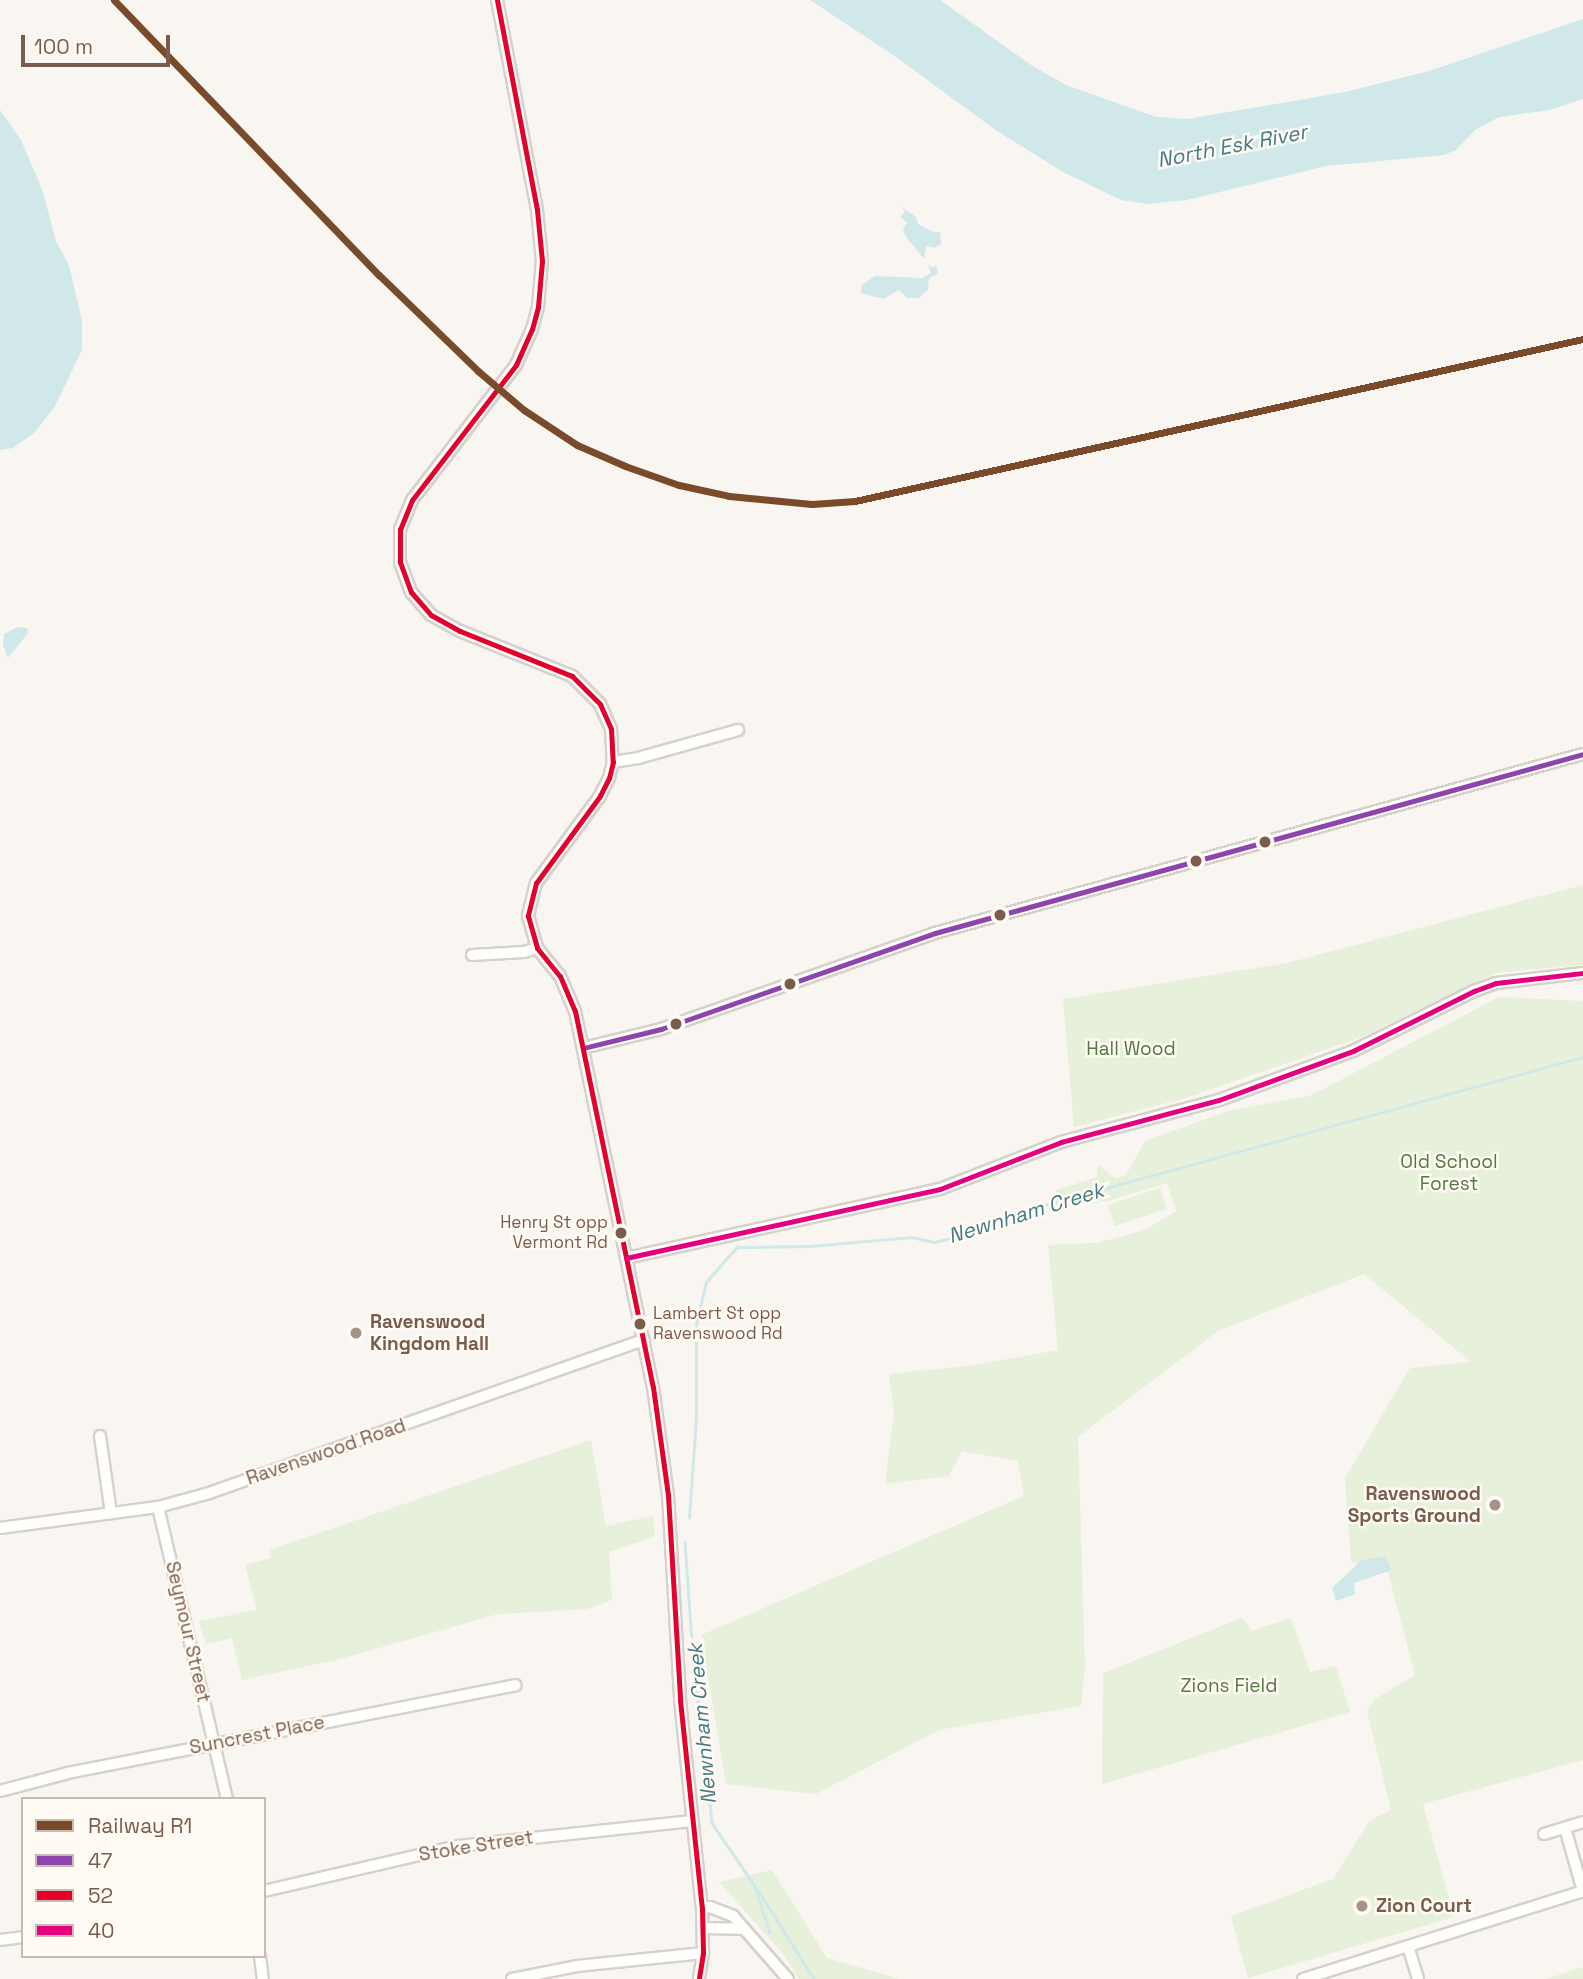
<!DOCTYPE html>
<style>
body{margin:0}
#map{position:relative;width:1583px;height:1979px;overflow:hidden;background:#f9f5f0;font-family:"Space Grotesk",sans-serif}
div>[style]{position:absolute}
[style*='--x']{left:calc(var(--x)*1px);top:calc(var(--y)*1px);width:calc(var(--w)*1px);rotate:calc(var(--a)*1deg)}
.green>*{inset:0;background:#e7f0db;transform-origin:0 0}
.water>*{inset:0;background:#d0e8ea}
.stream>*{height:2.5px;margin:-1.25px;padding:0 1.25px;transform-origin:1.25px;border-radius:1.25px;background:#d0e8ea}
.roads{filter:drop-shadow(2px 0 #d7d1cb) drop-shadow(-2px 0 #d7d1cb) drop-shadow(0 2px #d7d1cb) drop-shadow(0 -2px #d7d1cb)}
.minor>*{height:10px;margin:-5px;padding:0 5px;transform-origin:5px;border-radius:5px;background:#fefefd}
.bus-1>*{height:5px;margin:-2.5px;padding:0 2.5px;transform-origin:2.5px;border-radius:2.5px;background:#8e44ad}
.bus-2>*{height:5px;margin:-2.5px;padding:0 2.5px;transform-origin:2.5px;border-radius:2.5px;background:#e4002b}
.bus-3>*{height:5px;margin:-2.5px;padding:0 2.5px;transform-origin:2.5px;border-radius:2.5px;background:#e5007d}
.rail-1>*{height:7px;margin:-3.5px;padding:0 3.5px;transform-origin:3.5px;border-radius:3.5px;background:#7a4b2a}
.dots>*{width:19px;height:19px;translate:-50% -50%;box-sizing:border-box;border:4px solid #fffaf3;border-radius:50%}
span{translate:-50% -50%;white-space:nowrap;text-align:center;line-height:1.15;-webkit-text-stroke:5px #fffaf3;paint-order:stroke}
.bus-label{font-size:17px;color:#7a5c4d}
.right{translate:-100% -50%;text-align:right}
.left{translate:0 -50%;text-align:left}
.park-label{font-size:19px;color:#537a41}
.poi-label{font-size:19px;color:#7a5c4d;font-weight:700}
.street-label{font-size:19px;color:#7a5c4d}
.water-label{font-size:21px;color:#437c86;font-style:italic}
.legend{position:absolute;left:21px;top:1797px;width:245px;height:161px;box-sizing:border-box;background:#fffaf3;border:2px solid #cabbb1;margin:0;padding:9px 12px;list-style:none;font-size:21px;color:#7a5c4d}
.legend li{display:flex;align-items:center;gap:14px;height:35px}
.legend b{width:35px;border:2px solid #cabbb1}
.scale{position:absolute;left:21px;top:35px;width:149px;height:32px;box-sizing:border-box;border:4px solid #7a5c4d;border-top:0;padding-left:9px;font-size:21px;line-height:24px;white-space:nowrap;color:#7a5c4d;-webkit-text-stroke:5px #fffaf3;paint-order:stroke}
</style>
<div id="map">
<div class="green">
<div style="clip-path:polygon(1583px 885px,1583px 965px,1495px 973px,1359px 1038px,1189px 1097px,1074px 1127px,1063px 999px,1287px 963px)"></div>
<div style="clip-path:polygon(1499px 997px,1583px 1001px,1583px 1760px,1423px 1804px,1454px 1917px,1248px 1978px,1231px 1916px,1333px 1879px,1370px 1820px,1391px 1810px,1367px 1711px,1375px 1699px,1415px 1675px,1388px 1572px,1351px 1562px,1345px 1478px,1410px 1368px,1471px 1362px,1364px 1274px,1218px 1331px,1078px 1437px,1085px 1666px,1081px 1706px,939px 1730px,816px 1794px,726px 1784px,701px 1635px,1024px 1496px,1018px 1461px,962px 1451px,949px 1476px,885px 1484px,894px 1414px,889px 1374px,968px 1366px,1058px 1350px,1048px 1245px,1096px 1243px,1145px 1230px,1176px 1211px,1167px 1183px,1108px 1201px,1057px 1207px,1056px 1190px,1097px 1177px,1098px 1165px,1116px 1179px,1126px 1175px,1145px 1141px,1231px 1110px,1310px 1096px)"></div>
<div style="left:1160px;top:1188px;width:22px;height:55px;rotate:72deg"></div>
<div style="clip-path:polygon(591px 1440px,606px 1526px,653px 1516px,655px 1536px,609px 1552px,612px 1600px,587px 1609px,498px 1614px,340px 1659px,242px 1680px,232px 1638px,206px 1644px,199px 1621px,257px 1610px,245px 1565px,271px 1558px,269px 1550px)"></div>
<div style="clip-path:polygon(1242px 1618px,1252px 1631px,1291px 1618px,1310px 1672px,1336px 1666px,1350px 1712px,1102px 1784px,1103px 1673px)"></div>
<div style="clip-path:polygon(772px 1870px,827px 1958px,900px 1979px,799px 1979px,784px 1955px,719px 1882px)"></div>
<div style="clip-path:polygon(1583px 1967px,1583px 1979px,1546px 1979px)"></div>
</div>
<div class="water">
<div style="clip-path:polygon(810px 0,940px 0,1031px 65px,1066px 85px,1156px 117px,1188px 119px,1345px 92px,1429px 71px,1583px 19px,1583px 99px,1550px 110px,1499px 117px,1475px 130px,1456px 150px,1444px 155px,1326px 166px,1187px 200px,1148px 204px,1121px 200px,1063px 172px,997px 131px,896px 57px)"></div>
<div style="clip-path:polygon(0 110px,21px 140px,42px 189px,56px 241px,69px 266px,82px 320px,82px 350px,54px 408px,34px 433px,13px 448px,0 450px)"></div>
<div style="clip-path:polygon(900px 206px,916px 217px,918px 224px,933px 232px,940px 232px,941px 244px,934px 248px,926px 246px,924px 259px,906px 237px,903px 230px,907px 223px,901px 217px,905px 211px)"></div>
<div style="clip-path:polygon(936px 264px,938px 274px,929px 278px,928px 290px,919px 298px,907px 298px,899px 290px,883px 299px,861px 293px,862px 285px,875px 276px,922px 278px,931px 273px,928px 265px,934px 268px)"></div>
<div style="clip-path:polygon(18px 627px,27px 628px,28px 633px,8px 658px,3px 645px,4px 634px)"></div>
<div style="clip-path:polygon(1385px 1556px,1392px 1570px,1354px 1583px,1355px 1594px,1336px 1601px,1332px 1588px,1362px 1560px)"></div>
</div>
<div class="stream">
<div style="--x:689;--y:1518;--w:99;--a:-86"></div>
<div style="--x:696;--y:1419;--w:94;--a:-90"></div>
<div style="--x:696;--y:1325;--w:44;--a:-76.9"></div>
<div style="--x:706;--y:1282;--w:47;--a:-48.5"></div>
<div style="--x:737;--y:1247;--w:73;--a:-0.8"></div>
<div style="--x:810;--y:1246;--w:102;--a:-5"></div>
<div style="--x:912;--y:1237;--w:23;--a:13"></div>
<div style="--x:934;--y:1242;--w:27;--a:-13"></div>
<div style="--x:960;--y:1236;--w:48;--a:-24.4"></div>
<div style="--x:1004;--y:1216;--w:600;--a:-15.36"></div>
<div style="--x:685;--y:1542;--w:113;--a:86"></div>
<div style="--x:693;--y:1655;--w:169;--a:83.5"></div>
<div style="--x:712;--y:1823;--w:76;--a:55.7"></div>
<div style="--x:755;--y:1886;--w:49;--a:72.3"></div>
<div style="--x:758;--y:1890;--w:105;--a:57.8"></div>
</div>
<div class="roads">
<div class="minor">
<div style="--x:497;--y:0;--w:214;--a:79.2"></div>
<div style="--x:537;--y:210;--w:51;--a:84.4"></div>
<div style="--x:542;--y:261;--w:46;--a:95"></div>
<div style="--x:538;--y:307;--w:23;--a:105"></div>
<div style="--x:532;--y:329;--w:39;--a:114"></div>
<div style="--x:516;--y:365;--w:170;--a:127.6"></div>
<div style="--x:412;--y:500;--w:31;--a:112"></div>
<div style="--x:400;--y:529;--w:33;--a:90"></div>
<div style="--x:400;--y:562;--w:32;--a:70"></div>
<div style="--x:411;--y:592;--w:30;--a:49"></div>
<div style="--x:431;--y:615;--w:33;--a:29"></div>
<div style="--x:460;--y:631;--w:121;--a:21.9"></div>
<div style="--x:572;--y:676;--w:40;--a:45"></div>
<div style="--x:600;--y:704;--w:27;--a:66"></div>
<div style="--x:611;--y:729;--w:33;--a:87"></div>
<div style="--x:613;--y:762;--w:16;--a:104"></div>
<div style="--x:609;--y:778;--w:20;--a:117"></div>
<div style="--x:600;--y:796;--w:108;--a:126.3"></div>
<div style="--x:536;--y:883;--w:34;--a:104"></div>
<div style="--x:528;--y:916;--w:33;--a:74"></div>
<div style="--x:537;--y:948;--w:36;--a:51"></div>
<div style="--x:560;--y:976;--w:38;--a:67"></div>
<div style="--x:575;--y:1011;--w:384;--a:78.3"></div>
<div style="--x:653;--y:1387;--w:109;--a:82.1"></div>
<div style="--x:668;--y:1495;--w:205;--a:86.6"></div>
<div style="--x:680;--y:1700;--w:209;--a:84"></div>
<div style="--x:702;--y:1908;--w:45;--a:88.7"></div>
<div style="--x:703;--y:1953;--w:26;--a:99"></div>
<div style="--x:613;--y:762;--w:25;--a:-9"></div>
<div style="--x:638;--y:758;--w:104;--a:-15.6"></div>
<div style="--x:472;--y:955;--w:52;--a:-3.3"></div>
<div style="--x:524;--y:952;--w:14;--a:-17"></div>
<div style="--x:583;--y:1048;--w:80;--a:-13.7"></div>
<div style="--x:661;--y:1029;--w:290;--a:-19.3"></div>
<div style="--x:935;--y:933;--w:672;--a:-15.44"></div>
<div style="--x:626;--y:1258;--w:321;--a:-12.4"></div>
<div style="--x:940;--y:1189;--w:130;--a:-21.2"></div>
<div style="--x:1061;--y:1142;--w:163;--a:-14.9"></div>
<div style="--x:1219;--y:1100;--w:143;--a:-20.1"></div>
<div style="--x:1353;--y:1051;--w:135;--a:-26.4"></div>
<div style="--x:1474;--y:991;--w:23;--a:-20"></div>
<div style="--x:1496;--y:983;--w:88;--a:-6.6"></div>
<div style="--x:100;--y:1436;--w:78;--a:81.9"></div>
<div style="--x:158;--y:1507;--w:300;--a:76.7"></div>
<div style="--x:0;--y:1528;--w:159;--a:-7.6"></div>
<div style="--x:158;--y:1507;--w:50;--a:-15.2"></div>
<div style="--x:206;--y:1494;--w:464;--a:-19.4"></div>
<div style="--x:0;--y:1791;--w:70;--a:-14.8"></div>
<div style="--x:68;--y:1773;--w:456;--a:-11.1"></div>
<div style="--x:1565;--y:1828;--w:66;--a:74.1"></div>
<div style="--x:1544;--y:1834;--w:41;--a:-17.1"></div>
<div style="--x:264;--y:1891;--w:199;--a:-13.1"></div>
<div style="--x:458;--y:1846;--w:235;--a:-6.1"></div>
<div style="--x:702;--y:1908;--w:8;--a:-7"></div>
<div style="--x:710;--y:1907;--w:25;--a:21"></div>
<div style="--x:733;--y:1916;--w:84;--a:48.9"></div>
<div style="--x:703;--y:1928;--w:39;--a:1"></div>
<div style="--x:0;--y:1940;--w:23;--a:-7"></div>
<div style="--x:1408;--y:1946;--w:34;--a:73"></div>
<div style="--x:260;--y:1956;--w:23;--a:83"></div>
<div style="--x:512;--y:1979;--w:66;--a:-11.3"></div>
<div style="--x:577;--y:1966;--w:127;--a:-5.9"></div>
<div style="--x:1303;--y:1979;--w:294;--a:-17.4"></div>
</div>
</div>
<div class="bus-1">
<div style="--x:583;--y:1048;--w:80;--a:-13.7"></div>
<div style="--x:661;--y:1029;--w:290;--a:-19.3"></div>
<div style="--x:935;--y:933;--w:672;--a:-15.44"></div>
</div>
<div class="bus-2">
<div style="--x:497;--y:0;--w:214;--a:79.2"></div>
<div style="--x:537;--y:210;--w:51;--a:84.4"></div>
<div style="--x:542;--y:261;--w:46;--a:95"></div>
<div style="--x:538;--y:307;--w:23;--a:105"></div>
<div style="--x:532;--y:329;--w:39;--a:114"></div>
<div style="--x:516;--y:365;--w:170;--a:127.6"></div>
<div style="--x:412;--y:500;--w:31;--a:112"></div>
<div style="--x:400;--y:529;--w:33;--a:90"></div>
<div style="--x:400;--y:562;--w:32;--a:70"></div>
<div style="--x:411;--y:592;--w:30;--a:49"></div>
<div style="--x:431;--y:615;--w:33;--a:29"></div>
<div style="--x:460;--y:631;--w:121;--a:21.9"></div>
<div style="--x:572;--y:676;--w:40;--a:45"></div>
<div style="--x:600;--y:704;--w:27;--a:66"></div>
<div style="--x:611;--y:729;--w:33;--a:87"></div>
<div style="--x:613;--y:762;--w:16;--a:104"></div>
<div style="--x:609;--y:778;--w:20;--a:117"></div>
<div style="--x:600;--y:796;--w:108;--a:126.3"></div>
<div style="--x:536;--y:883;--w:34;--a:104"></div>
<div style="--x:528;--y:916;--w:33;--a:74"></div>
<div style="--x:537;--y:948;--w:36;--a:51"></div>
<div style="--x:560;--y:976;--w:38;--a:67"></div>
<div style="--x:575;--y:1011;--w:384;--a:78.3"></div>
<div style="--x:653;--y:1387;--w:109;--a:82.1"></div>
<div style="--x:668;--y:1495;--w:205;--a:86.6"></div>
<div style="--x:680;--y:1700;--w:209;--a:84"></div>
<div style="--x:702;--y:1908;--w:45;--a:88.7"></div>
<div style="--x:703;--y:1953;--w:26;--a:99"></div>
</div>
<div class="bus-3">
<div style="--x:626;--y:1258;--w:321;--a:-12.4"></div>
<div style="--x:940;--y:1189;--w:130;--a:-21.2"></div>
<div style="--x:1061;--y:1142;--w:163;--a:-14.9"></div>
<div style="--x:1219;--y:1100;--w:143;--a:-20.1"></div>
<div style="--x:1353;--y:1051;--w:135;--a:-26.4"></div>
<div style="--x:1474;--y:991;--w:23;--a:-20"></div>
<div style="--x:1496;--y:983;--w:88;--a:-6.6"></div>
</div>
<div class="rail-1">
<div style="--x:114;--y:0;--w:382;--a:46.1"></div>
<div style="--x:379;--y:275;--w:138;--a:44.1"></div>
<div style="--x:478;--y:371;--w:60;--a:40.3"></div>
<div style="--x:524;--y:410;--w:64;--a:33.4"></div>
<div style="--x:577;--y:445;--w:52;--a:23.6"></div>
<div style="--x:625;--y:466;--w:57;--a:19.4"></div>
<div style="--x:679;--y:485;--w:51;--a:12.4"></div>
<div style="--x:729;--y:496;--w:83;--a:5.5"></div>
<div style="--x:812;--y:504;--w:43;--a:-4"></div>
<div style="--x:855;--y:501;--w:746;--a:-12.55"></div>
</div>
<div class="dots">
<div style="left:1265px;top:842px;background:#7a5c4d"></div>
<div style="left:1196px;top:861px;background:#7a5c4d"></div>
<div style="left:1000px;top:915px;background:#7a5c4d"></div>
<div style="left:790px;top:984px;background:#7a5c4d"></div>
<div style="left:676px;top:1024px;background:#7a5c4d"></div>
<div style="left:621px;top:1233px;background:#7a5c4d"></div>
<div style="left:640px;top:1324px;background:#7a5c4d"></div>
<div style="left:356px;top:1333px;background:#a69286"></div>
<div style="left:1495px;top:1505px;background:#a69286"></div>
<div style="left:1362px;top:1906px;background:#a69286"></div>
</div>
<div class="bus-label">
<span class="right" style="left:608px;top:1233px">Henry St opp<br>Vermont Rd</span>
<span class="left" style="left:653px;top:1324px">Lambert St opp<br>Ravenswood Rd</span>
</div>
<div class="park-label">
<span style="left:1131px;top:1049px">Hall Wood</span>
<span style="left:1449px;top:1173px">Old School<br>Forest</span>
<span style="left:1229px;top:1686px">Zions Field</span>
</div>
<div class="poi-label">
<span class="left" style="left:370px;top:1333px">Ravenswood<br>Kingdom Hall</span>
<span class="right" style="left:1481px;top:1505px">Ravenswood<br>Sports Ground</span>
<span class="left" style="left:1376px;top:1906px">Zion Court</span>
</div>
<div class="street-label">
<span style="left:326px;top:1452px;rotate:-19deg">Ravenswood Road</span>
<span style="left:188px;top:1632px;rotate:77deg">Seymour Street</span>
<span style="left:257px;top:1735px;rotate:-11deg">Suncrest Place</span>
<span style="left:476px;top:1846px;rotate:-9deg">Stoke Street</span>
</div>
<div class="water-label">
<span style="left:1232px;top:146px;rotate:-11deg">North Esk River</span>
<span style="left:1026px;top:1213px;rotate:-17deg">Newnham Creek</span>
<span style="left:702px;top:1724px;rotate:-95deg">Newnham Creek</span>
</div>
<ul class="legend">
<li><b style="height:9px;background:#7a4b2a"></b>Railway R1</li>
<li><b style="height:9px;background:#8e44ad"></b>47</li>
<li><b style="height:9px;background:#e4002b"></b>52</li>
<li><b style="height:9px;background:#e5007d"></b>40</li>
</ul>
<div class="scale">100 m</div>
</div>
